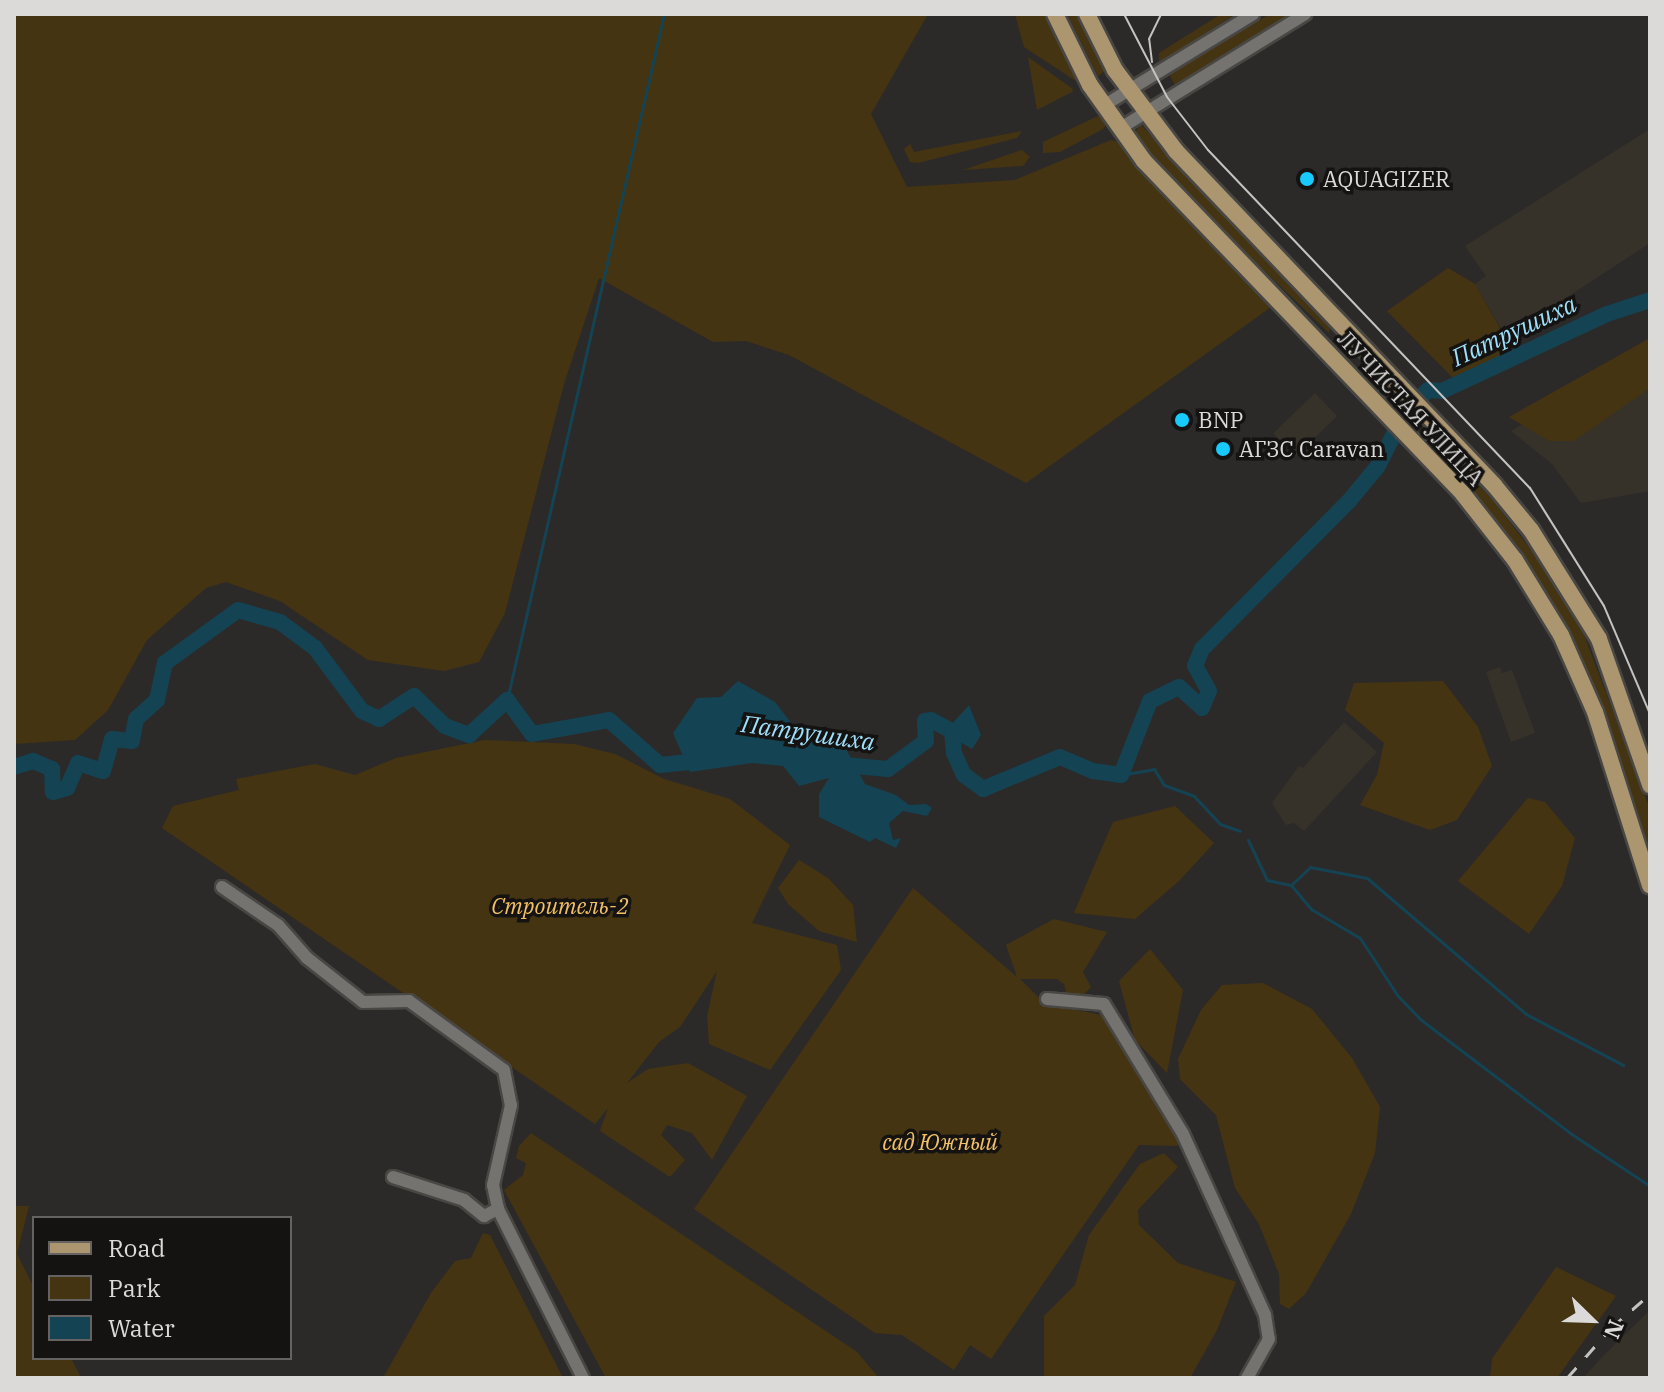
<!DOCTYPE html>
<meta charset="utf-8">
<style>
body{margin:0}
#map{position:relative;width:1664px;height:1392px;overflow:hidden;background:#2c2a28;font-family:"IBM Plex Serif",serif}
div>[style]{position:absolute}
[style*='--x']{left:calc(var(--x)*1px);top:calc(var(--y)*1px);width:calc(var(--w)*1px);rotate:calc(var(--a)*1deg)}
.built>*{inset:0;background:#36322a;transform-origin:0 0}
.green>*{inset:0;background:#453412}
.water>*{inset:0;background:#144353}
.stream>*{height:3px;margin:-1.5px;padding:0 1.5px;transform-origin:1.5px;border-radius:1.5px;background:#144353}
.river>*{height:16px;margin:-8px;padding:0 8px;transform-origin:8px;border-radius:8px;background:#144353}
.roads{filter:drop-shadow(2px 0 #484744) drop-shadow(-2px 0 #484744) drop-shadow(0 2px #484744) drop-shadow(0 -2px #484744)}
.minor>*{height:12px;margin:-6px;padding:0 6px;transform-origin:6px;border-radius:6px;background:#757370}
.major>*{height:16px;margin:-8px;padding:0 8px;transform-origin:8px;border-radius:8px;background:#ac966f}
.tram>*{height:2px;margin:-1px;padding:0 1px;transform-origin:1px;border-radius:1px;background:#c4c3c1}
.rail>*{height:3px;margin-top:-1.5px;transform-origin:0;background:repeating-linear-gradient(90deg,#c4c3c1 0 14px,transparent 0 28px)}
.dots>*{width:22px;height:22px;translate:-50% -50%;box-sizing:border-box;border:4px solid #141312;border-radius:50%}
span{translate:-50% -50%;white-space:nowrap;text-align:center;line-height:1.15;-webkit-text-stroke:7px #141312;paint-order:stroke}
.poi-label{font-size:22px;color:#dbdad9}
.left{translate:0 -50%;text-align:left}
.street-label{font-size:22px;color:#dbdad9}
.park-label{font-size:22px;color:#f3c063;font-style:italic}
.water-label{font-size:24px;color:#9edff9;font-style:italic}
.frame{position:absolute;inset:0;border:16px solid #dbdad9;pointer-events:none}
.legend{position:absolute;left:32px;top:1216px;width:260px;height:144px;box-sizing:border-box;background:#141312;border:2px solid #646362;margin:0;padding:10px 14px;list-style:none;font-size:24px;color:#dbdad9}
.legend li{display:flex;align-items:center;gap:16px;height:40px}
.legend b{width:40px;border:2px solid #646362}
.north{position:absolute;left:1552px;top:1280px;width:80px;height:80px;-webkit-text-stroke:6px #141312;paint-order:stroke;rotate:113deg;font-size:22px;font-weight:700;line-height:32px;text-align:center;color:#dbdad9}
.north::after{content:'';display:block;margin:auto;width:28px;height:36px;background:#dbdad9;clip-path:polygon(50% 0,100% 100%,50% 72%,0 100%)}
</style>
<div id="map">
<div class="built">
<div style="clip-path:polygon(1650px 129px,1650px 243px,1506px 337px,1475px 284px,1486px 276px,1465px 246px)"></div>
<div style="clip-path:polygon(1650px 353px,1650px 491px,1581px 503px,1552px 464px,1511px 431px)"></div>
<div style="left:1315px;top:393px;width:32px;height:58px;rotate:46deg"></div>
<div style="clip-path:polygon(1500px 667px,1502px 673px,1512px 670px,1535px 733px,1511px 742px,1486px 672px)"></div>
<div style="clip-path:polygon(1344px 722px,1377px 752px,1304px 831px,1294px 823px,1286px 825px,1272px 803px,1299px 766px,1303px 768px)"></div>
<div style="clip-path:polygon(1650px 1310px,1650px 1378px,1583px 1378px,1603px 1356px)"></div>
</div>
<div class="green">
<div style="clip-path:polygon(14px 14px,928px 14px,871px 114px,907px 187px,1015px 180px,1111px 140px,1119px 142px,1271px 307px,1026px 483px,789px 355px,746px 341px,713px 342px,599px 278px,564px 384px,505px 613px,479px 662px,444px 671px,368px 660px,280px 601px,226px 582px,206px 588px,147px 640px,108px 710px,75px 740px,14px 744px)"></div>
<div style="clip-path:polygon(1015px 14px,1045px 14px,1082px 85px,1024px 47px)"></div>
<div style="clip-path:polygon(1067px 14px,1078px 14px,1100px 54px,1108px 69px,1098px 76px)"></div>
<div style="clip-path:polygon(1221px 14px,1235px 14px,1159px 63px,1159px 53px)"></div>
<div style="clip-path:polygon(1270px 14px,1294px 14px,1175px 85px,1169px 74px)"></div>
<div style="clip-path:polygon(1028px 57px,1073px 89px,1072px 92px,1037px 110px)"></div>
<div style="clip-path:polygon(1098px 116px,1108px 122px,1103px 129px,1060px 152px,1043px 153px,1043px 142px)"></div>
<div style="clip-path:polygon(1141px 125px,1330px 325px,1329px 333px,1177px 187px,1132px 135px)"></div>
<div style="clip-path:polygon(1022px 131px,1017px 138px,918px 163px,910px 162px,904px 149px,910px 144px,914px 152px)"></div>
<div style="clip-path:polygon(1022px 150px,1030px 157px,1023px 166px,963px 170px)"></div>
<div style="clip-path:polygon(1448px 268px,1475px 284px,1514px 353px,1455px 380px,1387px 311px)"></div>
<div style="clip-path:polygon(1650px 338px,1650px 388px,1574px 441px,1549px 441px,1509px 417px)"></div>
<div style="clip-path:polygon(1425px 429px,1492px 499px,1558px 585px,1581px 627px,1650px 809px,1650px 859px,1553px 608px,1525px 562px,1421px 433px)"></div>
<div style="clip-path:polygon(1443px 681px,1478px 727px,1492px 766px,1457px 820px,1430px 830px,1360px 805px,1377px 775px,1384px 743px,1345px 710px,1354px 683px)"></div>
<div style="clip-path:polygon(485px 740px,574px 744px,615px 754px,664px 779px,730px 799px,790px 845px,752px 923px,837px 945px,841px 970px,770px 1070px,709px 1044px,707px 1016px,717px 971px,680px 1027px,659px 1042px,627px 1083px,648px 1069px,688px 1063px,747px 1096px,712px 1160px,692px 1133px,667px 1125px,661px 1135px,685px 1160px,670px 1177px,600px 1131px,608px 1108px,595px 1124px,162px 828px,173px 806px,239px 790px,236px 779px,315px 764px,355px 775px,396px 758px)"></div>
<div style="clip-path:polygon(1528px 798px,1545px 802px,1575px 838px,1562px 886px,1529px 934px,1458px 881px)"></div>
<div style="clip-path:polygon(1175px 806px,1214px 843px,1179px 881px,1135px 919px,1074px 913px,1113px 822px)"></div>
<div style="clip-path:polygon(799px 860px,828px 878px,853px 905px,857px 942px,819px 931px,788px 904px,778px 888px)"></div>
<div style="clip-path:polygon(913px 888px,1017px 977px,1006px 945px,1054px 919px,1107px 932px,1083px 972px,1091px 987px,1079px 1000px,1068px 998px,1064px 984px,1057px 979px,1020px 979px,1044px 1003px,1106px 1016px,1181px 1140px,1177px 1146px,1139px 1145px,991px 1359px,970px 1345px,954px 1370px,902px 1335px,875px 1333px,694px 1209px)"></div>
<div style="clip-path:polygon(1150px 949px,1183px 990px,1167px 1073px,1135px 1040px,1119px 981px)"></div>
<div style="clip-path:polygon(1263px 983px,1312px 1009px,1352px 1058px,1380px 1107px,1375px 1153px,1351px 1214px,1306px 1293px,1289px 1309px,1280px 1304px,1279px 1274px,1259px 1224px,1235px 1188px,1216px 1115px,1180px 1079px,1178px 1059px,1201px 1010px,1222px 985px)"></div>
<div style="clip-path:polygon(531px 1133px,857px 1352px,879px 1378px,606px 1378px,504px 1190px,523px 1175px,526px 1163px,516px 1158px,519px 1146px)"></div>
<div style="clip-path:polygon(1164px 1153px,1178px 1167px,1138px 1210px,1139px 1225px,1178px 1263px,1236px 1282px,1217px 1330px,1190px 1378px,1044px 1378px,1044px 1316px,1075px 1285px,1089px 1235px,1140px 1164px)"></div>
<div style="clip-path:polygon(14px 1206px,29px 1206px,17px 1254px,34px 1288px,34px 1358px,71px 1358px,81px 1378px,14px 1378px)"></div>
<div style="clip-path:polygon(483px 1233px,490px 1235px,563px 1378px,383px 1378px,431px 1293px,455px 1261px,471px 1258px)"></div>
<div style="clip-path:polygon(1556px 1267px,1616px 1296px,1557px 1378px,1490px 1378px,1492px 1359px)"></div>
</div>
<div class="water">
<div style="clip-path:polygon(738px 681px,775px 702px,795px 728px,839px 736px,865px 784px,896px 795px,909px 805px,926px 804px,932px 808px,927px 816px,903px 811px,889px 823px,893px 840px,901px 838px,896px 848px,875px 838px,870px 842px,819px 817px,819px 794px,829px 778px,799px 786px,783px 766px,752px 763px,690px 772px,673px 733px,697px 698px,721px 697px)"></div>
<div style="clip-path:polygon(969px 705px,981px 735px,972px 749px,953px 738px,950px 744px,945px 726px,940px 727px,950px 726px)"></div>
</div>
<div class="stream">
<div style="--x:507;--y:700;--w:704;--a:-77.11"></div>
<div style="--x:1121;--y:775;--w:34;--a:-10"></div>
<div style="--x:1154;--y:769;--w:19;--a:58"></div>
<div style="--x:1164;--y:785;--w:32;--a:20"></div>
<div style="--x:1194;--y:796;--w:38;--a:47"></div>
<div style="--x:1220;--y:824;--w:21;--a:19"></div>
<div style="--x:1248;--y:840;--w:44;--a:64.6"></div>
<div style="--x:1267;--y:880;--w:25;--a:12"></div>
<div style="--x:1291;--y:885;--w:26;--a:-43"></div>
<div style="--x:1310;--y:867;--w:58;--a:10.9"></div>
<div style="--x:1367;--y:878;--w:209;--a:40.5"></div>
<div style="--x:1526;--y:1014;--w:110;--a:27.7"></div>
<div style="--x:1291;--y:885;--w:31;--a:50"></div>
<div style="--x:1311;--y:909;--w:57;--a:30.6"></div>
<div style="--x:1360;--y:938;--w:69;--a:56.8"></div>
<div style="--x:1398;--y:996;--w:32;--a:46"></div>
<div style="--x:1420;--y:1019;--w:188;--a:37.2"></div>
<div style="--x:1570;--y:1133;--w:96;--a:33.5"></div>
</div>
<div class="river">
<div style="--x:834;--y:764;--w:54;--a:5.3"></div>
<div style="--x:888;--y:769;--w:47;--a:-36.4"></div>
<div style="--x:926;--y:741;--w:20;--a:-93"></div>
<div style="--x:925;--y:721;--w:6;--a:-9"></div>
<div style="--x:931;--y:720;--w:24;--a:28"></div>
<div style="--x:952;--y:731;--w:22;--a:85"></div>
<div style="--x:954;--y:753;--w:24;--a:66"></div>
<div style="--x:964;--y:775;--w:24;--a:36"></div>
<div style="--x:983;--y:789;--w:83;--a:-22.6"></div>
<div style="--x:1060;--y:757;--w:36;--a:23"></div>
<div style="--x:1093;--y:771;--w:28;--a:8"></div>
<div style="--x:1121;--y:775;--w:79;--a:-68.6"></div>
<div style="--x:1150;--y:701;--w:32;--a:-26"></div>
<div style="--x:1179;--y:687;--w:31;--a:42"></div>
<div style="--x:1202;--y:708;--w:18;--a:-68"></div>
<div style="--x:1209;--y:691;--w:29;--a:-119"></div>
<div style="--x:1195;--y:666;--w:18;--a:-68"></div>
<div style="--x:1202;--y:649;--w:209;--a:-45.2"></div>
<div style="--x:1349;--y:501;--w:45;--a:-50.4"></div>
<div style="--x:1378;--y:466;--w:58;--a:-63.4"></div>
<div style="--x:1404;--y:414;--w:34;--a:-45"></div>
<div style="--x:1428;--y:390;--w:14;--a:4"></div>
<div style="--x:1442;--y:391;--w:182;--a:-25"></div>
<div style="--x:1607;--y:314;--w:45;--a:-18"></div>
<div style="--x:14;--y:767;--w:20;--a:-18"></div>
<div style="--x:33;--y:761;--w:21;--a:23"></div>
<div style="--x:52;--y:769;--w:23;--a:88"></div>
<div style="--x:53;--y:792;--w:15;--a:-16"></div>
<div style="--x:67;--y:788;--w:27;--a:-66"></div>
<div style="--x:78;--y:763;--w:26;--a:18"></div>
<div style="--x:103;--y:771;--w:33;--a:-74"></div>
<div style="--x:112;--y:739;--w:20;--a:6"></div>
<div style="--x:132;--y:741;--w:22;--a:-80"></div>
<div style="--x:136;--y:719;--w:28;--a:-42"></div>
<div style="--x:157;--y:700;--w:38;--a:-78"></div>
<div style="--x:165;--y:663;--w:90;--a:-36"></div>
<div style="--x:238;--y:610;--w:44;--a:15.9"></div>
<div style="--x:280;--y:622;--w:44;--a:36.6"></div>
<div style="--x:315;--y:648;--w:79;--a:53.3"></div>
<div style="--x:362;--y:711;--w:19;--a:25"></div>
<div style="--x:379;--y:719;--w:42;--a:-33.3"></div>
<div style="--x:414;--y:696;--w:43;--a:44.1"></div>
<div style="--x:445;--y:726;--w:26;--a:21"></div>
<div style="--x:469;--y:735;--w:52;--a:-42.6"></div>
<div style="--x:507;--y:700;--w:42;--a:53.7"></div>
<div style="--x:532;--y:734;--w:78;--a:-10.3"></div>
<div style="--x:609;--y:720;--w:68;--a:41.4"></div>
<div style="--x:660;--y:765;--w:29;--a:-6"></div>
<div style="--x:689;--y:762;--w:20;--a:-33"></div>
</div>
<div class="roads">
<div class="minor">
<div style="--x:1103;--y:106;--w:176;--a:-31.5"></div>
<div style="--x:1119;--y:129;--w:219;--a:-31.7"></div>
<div style="--x:222;--y:887;--w:68;--a:34.2"></div>
<div style="--x:278;--y:925;--w:44;--a:48.7"></div>
<div style="--x:307;--y:958;--w:71;--a:38.2"></div>
<div style="--x:363;--y:1002;--w:46;--a:-1.2"></div>
<div style="--x:409;--y:1001;--w:117;--a:36"></div>
<div style="--x:504;--y:1070;--w:36;--a:79"></div>
<div style="--x:511;--y:1105;--w:82;--a:102.7"></div>
<div style="--x:493;--y:1185;--w:25;--a:78"></div>
<div style="--x:498;--y:1209;--w:189;--a:63.3"></div>
<div style="--x:1047;--y:999;--w:57;--a:5"></div>
<div style="--x:1104;--y:1004;--w:152;--a:58.7"></div>
<div style="--x:1183;--y:1134;--w:199;--a:65.6"></div>
<div style="--x:1265;--y:1315;--w:24;--a:81"></div>
<div style="--x:1269;--y:1339;--w:45;--a:119.4"></div>
<div style="--x:393;--y:1177;--w:75;--a:17.9"></div>
<div style="--x:464;--y:1200;--w:26;--a:39"></div>
<div style="--x:484;--y:1216;--w:16;--a:-27"></div>
</div>
<div class="major">
<div style="--x:1055;--y:14;--w:79;--a:63.8"></div>
<div style="--x:1090;--y:85;--w:93;--a:54.6"></div>
<div style="--x:1144;--y:161;--w:461;--a:46.2"></div>
<div style="--x:1463;--y:494;--w:84;--a:51.8"></div>
<div style="--x:1515;--y:560;--w:88;--a:58.5"></div>
<div style="--x:1561;--y:635;--w:84;--a:66.2"></div>
<div style="--x:1595;--y:712;--w:182;--a:72.4"></div>
<div style="--x:1087;--y:14;--w:63;--a:63.4"></div>
<div style="--x:1115;--y:70;--w:101;--a:53"></div>
<div style="--x:1176;--y:151;--w:461;--a:46.4"></div>
<div style="--x:1494;--y:485;--w:58;--a:50.6"></div>
<div style="--x:1531;--y:530;--w:128;--a:58"></div>
<div style="--x:1599;--y:639;--w:155;--a:70.7"></div>
</div>
</div>
<div class="tram">
<div style="--x:1124;--y:14;--w:93;--a:62.6"></div>
<div style="--x:1167;--y:97;--w:67;--a:52.3"></div>
<div style="--x:1208;--y:150;--w:467;--a:46.4"></div>
<div style="--x:1530;--y:488;--w:139;--a:57.9"></div>
<div style="--x:1604;--y:606;--w:117;--a:66.9"></div>
<div style="--x:1152;--y:62;--w:23;--a:-97"></div>
<div style="--x:1149;--y:39;--w:28;--a:-64"></div>
</div>
<div class="rail">
<div style="--x:1567;--y:1378;--w:67;--a:-48.7"></div>
<div style="--x:1611;--y:1328;--w:52;--a:-41.1"></div>
</div>
<div class="dots">
<div style="left:1307px;top:179px;background:#18cafc"></div>
<div style="left:1182px;top:420px;background:#18cafc"></div>
<div style="left:1223px;top:449px;background:#18cafc"></div>
</div>
<div class="poi-label">
<span class="left" style="left:1323px;top:179px">AQUAGIZER</span>
<span class="left" style="left:1198px;top:420px">BNP</span>
<span class="left" style="left:1239px;top:449px">АГЗС Caravan</span>
</div>
<div class="street-label">
<span style="left:1411px;top:408px;rotate:47deg">ЛУЧИСТАЯ УЛИЦА</span>
</div>
<div class="park-label">
<span style="left:560px;top:906px">Строитель-2</span>
<span style="left:940px;top:1142px">сад Южный</span>
</div>
<div class="water-label">
<span style="left:1514px;top:331px;rotate:-25deg">Патрушиха</span>
<span style="left:808px;top:733px;rotate:8deg">Патрушиха</span>
</div>
<div class="frame"></div>
<ul class="legend">
<li><b style="height:10px;background:#ac966f"></b>Road</li>
<li><b style="height:22px;background:#453412"></b>Park</li>
<li><b style="height:22px;background:#144353"></b>Water</li>
</ul>
<div class="north">N</div>
</div>
